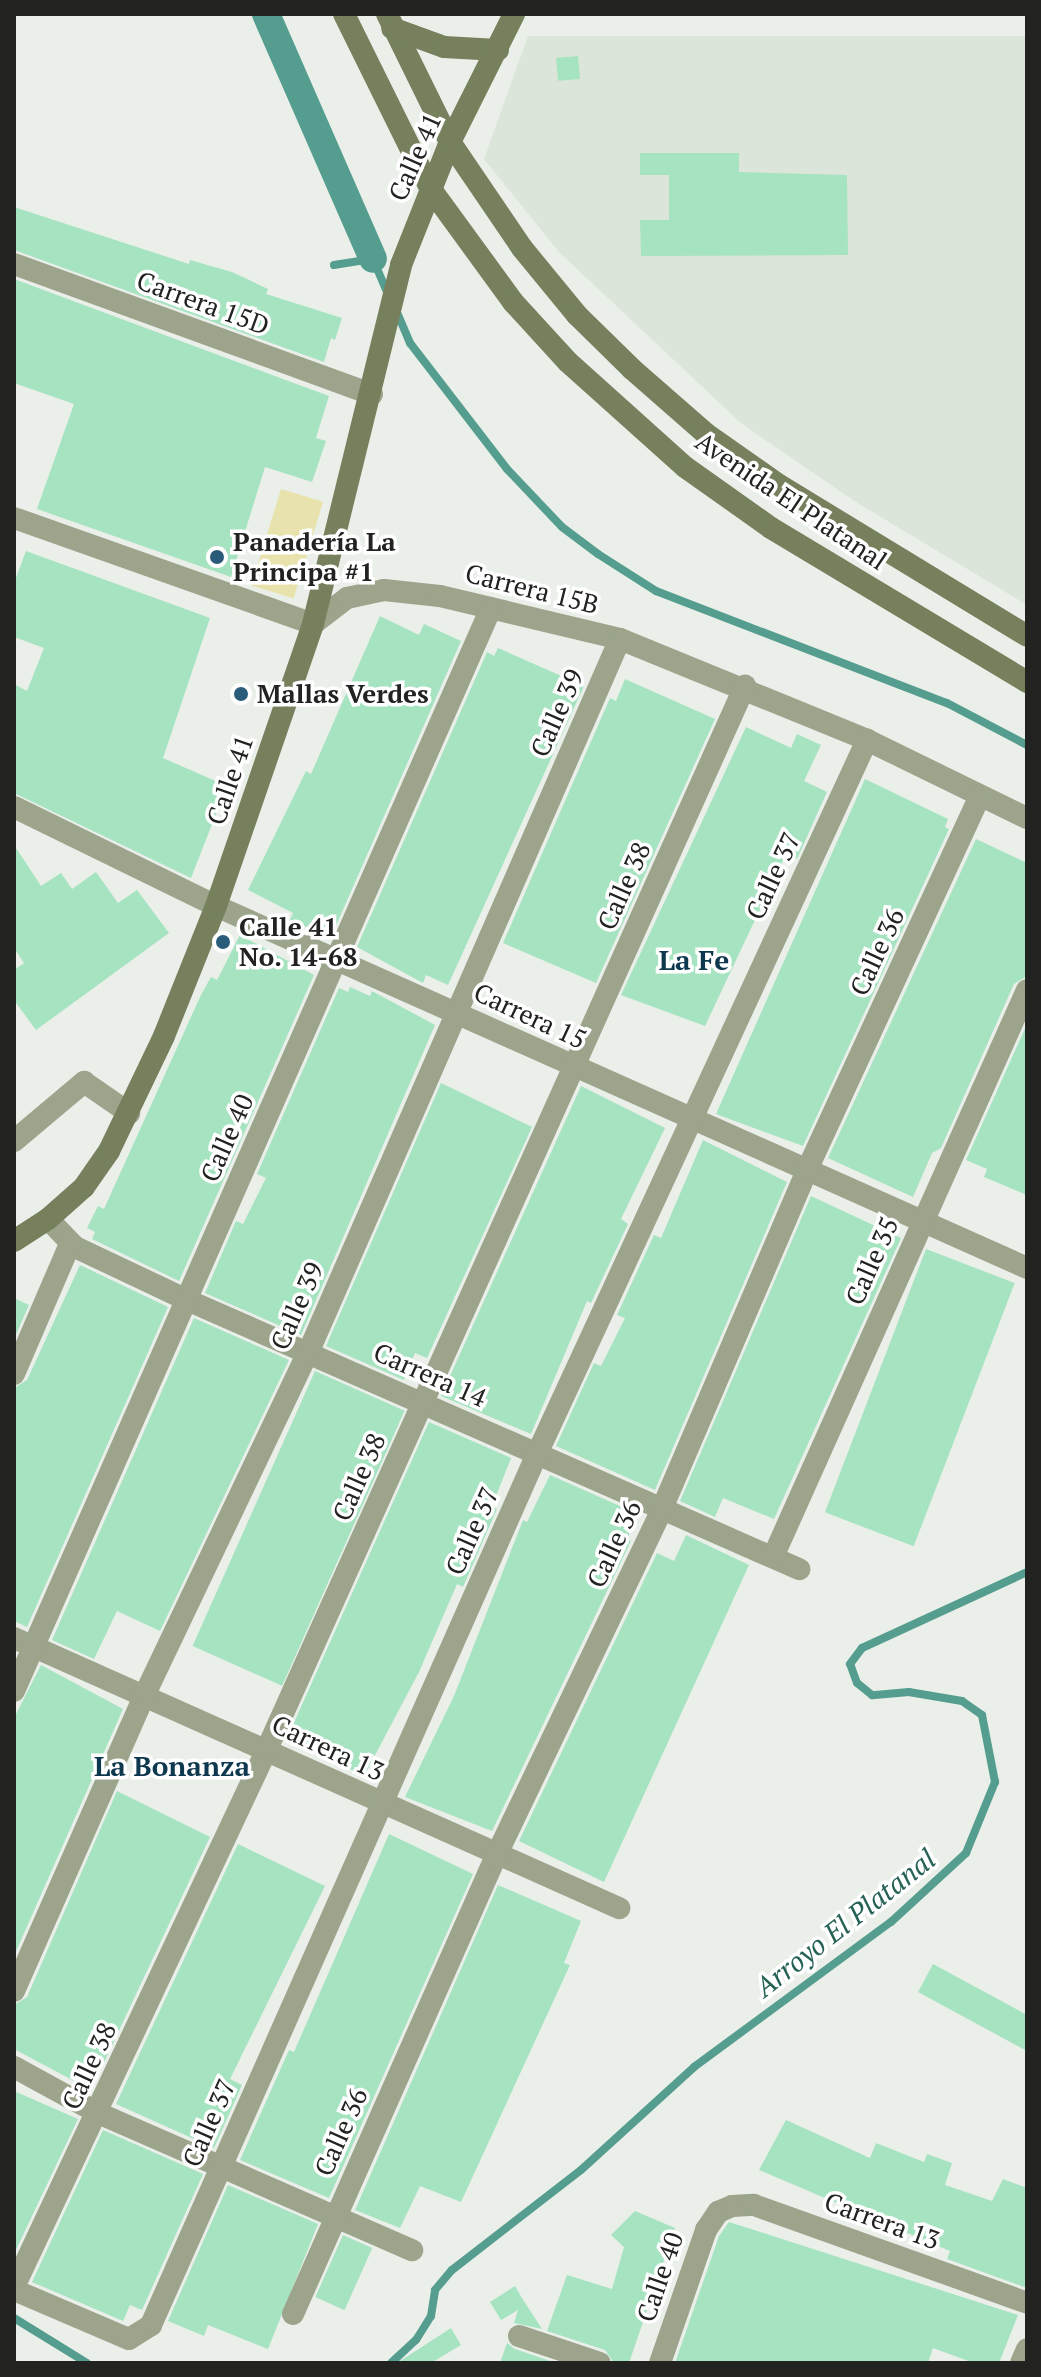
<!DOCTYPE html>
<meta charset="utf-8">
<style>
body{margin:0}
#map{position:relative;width:1041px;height:2377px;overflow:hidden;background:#eaefe9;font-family:"PT Serif",serif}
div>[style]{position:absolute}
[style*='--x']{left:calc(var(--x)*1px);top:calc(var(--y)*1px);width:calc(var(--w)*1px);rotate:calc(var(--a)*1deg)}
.built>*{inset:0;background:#dbe5d9}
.green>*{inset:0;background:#e8e2ac;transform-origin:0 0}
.stream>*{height:8px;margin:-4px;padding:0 4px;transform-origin:4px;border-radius:4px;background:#559e8f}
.canal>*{height:28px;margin:-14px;padding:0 14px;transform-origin:14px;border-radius:14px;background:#559e8f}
.building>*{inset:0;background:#a6e3c1;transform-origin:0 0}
.minor>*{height:22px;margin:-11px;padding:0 11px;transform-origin:11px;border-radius:11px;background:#9ca48c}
.tertiary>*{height:22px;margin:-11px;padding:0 11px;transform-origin:11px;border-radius:11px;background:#9ca48c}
.secondary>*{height:22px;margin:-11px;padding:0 11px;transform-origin:11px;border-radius:11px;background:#76805d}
.dots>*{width:22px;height:22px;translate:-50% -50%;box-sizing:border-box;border:4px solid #fff;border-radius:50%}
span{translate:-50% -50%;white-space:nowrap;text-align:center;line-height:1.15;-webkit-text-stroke:7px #fff;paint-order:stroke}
.street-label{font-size:26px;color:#222321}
.poi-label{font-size:26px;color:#222321;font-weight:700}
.left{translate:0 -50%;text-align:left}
.neighbourhood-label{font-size:28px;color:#0e384e;font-weight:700}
.water-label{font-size:28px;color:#276257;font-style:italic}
.frame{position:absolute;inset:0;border:16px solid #222321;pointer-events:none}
</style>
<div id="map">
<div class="built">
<div style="clip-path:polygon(528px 36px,1027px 36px,1027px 605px,856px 502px,742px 424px,559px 252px,484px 159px)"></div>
</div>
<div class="green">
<div style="left:281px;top:489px;width:44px;height:101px;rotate:17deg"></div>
</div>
<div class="stream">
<div style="--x:334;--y:265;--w:39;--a:-9"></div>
<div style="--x:373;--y:259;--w:38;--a:67"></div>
<div style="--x:396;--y:310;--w:36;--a:67"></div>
<div style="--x:410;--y:343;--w:159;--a:52.4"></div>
<div style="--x:507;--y:469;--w:80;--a:46.5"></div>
<div style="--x:562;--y:527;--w:45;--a:36.9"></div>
<div style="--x:598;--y:554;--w:69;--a:32.5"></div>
<div style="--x:656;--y:591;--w:312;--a:21.1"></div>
<div style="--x:947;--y:703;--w:90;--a:27.7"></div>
<div style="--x:14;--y:2318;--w:86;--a:31.7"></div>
<div style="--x:391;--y:2363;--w:34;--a:-43"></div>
<div style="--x:416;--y:2340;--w:28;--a:-58"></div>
<div style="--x:431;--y:2316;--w:26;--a:-81"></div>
<div style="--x:435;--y:2290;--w:26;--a:-50"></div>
<div style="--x:452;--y:2270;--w:163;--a:-37.8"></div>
<div style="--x:581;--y:2170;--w:153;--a:-42.3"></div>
<div style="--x:694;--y:2067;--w:245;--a:-36.4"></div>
<div style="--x:891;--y:1922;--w:102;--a:-42.6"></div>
<div style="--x:966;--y:1853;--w:77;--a:-67.8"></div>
<div style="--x:995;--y:1782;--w:68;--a:-101"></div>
<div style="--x:982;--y:1715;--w:24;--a:-145"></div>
<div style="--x:962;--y:1701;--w:54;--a:-170.4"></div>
<div style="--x:909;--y:1692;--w:37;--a:175"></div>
<div style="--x:872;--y:1695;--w:19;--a:-141"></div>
<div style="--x:857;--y:1683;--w:20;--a:-110"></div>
<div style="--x:850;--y:1664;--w:20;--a:-53"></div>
<div style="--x:862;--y:1648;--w:182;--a:-24.7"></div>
</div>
<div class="canal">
<div style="--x:266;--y:14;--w:267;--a:66.4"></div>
</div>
<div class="building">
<div style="left:578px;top:56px;width:23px;height:22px;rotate:85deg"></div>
<div style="clip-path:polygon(640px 153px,739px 153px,739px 172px,847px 175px,848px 255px,641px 256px,640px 220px,669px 220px,669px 175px,640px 175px)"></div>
<div style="clip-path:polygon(14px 207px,189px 264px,190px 260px,232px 272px,268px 289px,266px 294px,342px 318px,335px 340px,331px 338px,324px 362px,14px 250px)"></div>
<div style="clip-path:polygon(14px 279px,329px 396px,316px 438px,326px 441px,312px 482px,265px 467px,231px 577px,37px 509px,74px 404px,14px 383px)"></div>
<div style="clip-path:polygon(26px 551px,210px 618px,163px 758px,227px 786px,191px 878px,14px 793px,14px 684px,27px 691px,44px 648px,14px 637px,14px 583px)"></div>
<div style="clip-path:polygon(380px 616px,419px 635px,424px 624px,461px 641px,331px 937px,290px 920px,293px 913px,248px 890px,306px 771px,311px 774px)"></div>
<div style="clip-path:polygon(498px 648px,584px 686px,448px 985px,426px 975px,423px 983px,357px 947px,487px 652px,494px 656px)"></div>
<div style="clip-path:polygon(625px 679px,715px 719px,596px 983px,503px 943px,610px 698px,616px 701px)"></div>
<div style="clip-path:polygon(746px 727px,791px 748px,797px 734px,821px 745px,804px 781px,827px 792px,797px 859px,786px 854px,705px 1026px,621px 995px)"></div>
<div style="clip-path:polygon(865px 779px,948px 819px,945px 827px,949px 829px,803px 1146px,716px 1114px)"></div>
<div style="clip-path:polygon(976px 839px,1027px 863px,1027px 976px,1014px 984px,941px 1148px,932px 1153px,913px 1197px,828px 1158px)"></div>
<div style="clip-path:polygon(14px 845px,41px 886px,61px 873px,72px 889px,96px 872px,118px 903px,137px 890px,169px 933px,36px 1030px,14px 1000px,14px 970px,24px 963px,14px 948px)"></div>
<div style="clip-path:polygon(240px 935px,314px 975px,179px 1281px,92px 1239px,95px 1232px,87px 1228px,98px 1206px,104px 1209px,200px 997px,211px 977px,217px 980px)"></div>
<div style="clip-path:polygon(350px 987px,370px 996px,372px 991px,435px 1025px,301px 1335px,205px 1293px,236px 1221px,243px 1224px,266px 1178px,257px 1174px,339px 988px,348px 992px)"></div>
<div style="clip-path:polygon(1027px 1024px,1027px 1195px,984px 1177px,987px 1169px,966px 1160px)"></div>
<div style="clip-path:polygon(441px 1083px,532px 1127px,427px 1358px,415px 1353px,404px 1380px,326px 1346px)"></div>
<div style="clip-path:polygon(581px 1086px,665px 1128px,621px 1219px,628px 1224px,591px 1303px,587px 1301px,531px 1434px,441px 1396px)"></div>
<div style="clip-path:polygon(703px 1140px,787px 1182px,655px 1490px,556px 1446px,594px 1363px,601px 1366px,625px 1318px,617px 1315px,654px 1235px,661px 1238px)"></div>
<div style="clip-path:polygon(811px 1196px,901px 1238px,774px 1519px,723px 1498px,715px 1517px,680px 1501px)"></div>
<div style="left:926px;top:1249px;width:95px;height:282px;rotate:21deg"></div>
<div style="clip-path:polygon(80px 1265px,168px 1307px,27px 1627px,14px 1621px,14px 1388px,27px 1380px)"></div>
<div style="clip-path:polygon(14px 1298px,29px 1305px,14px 1339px)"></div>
<div style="clip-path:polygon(194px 1318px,289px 1360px,160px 1631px,117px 1611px,94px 1659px,52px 1640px)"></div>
<div style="left:315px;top:1371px;width:98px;height:301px;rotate:24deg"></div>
<div style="clip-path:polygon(429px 1422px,511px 1458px,492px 1506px,497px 1509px,463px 1587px,457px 1584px,419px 1672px,364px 1776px,287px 1738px)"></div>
<div style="clip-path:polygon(550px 1475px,638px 1514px,627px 1539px,631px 1541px,492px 1831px,405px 1797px,454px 1696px,523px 1520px,527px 1522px)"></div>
<div style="clip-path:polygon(686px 1535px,749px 1565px,604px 1882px,519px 1841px,657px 1553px,674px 1561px)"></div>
<div style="clip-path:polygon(41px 1665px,123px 1709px,14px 1956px,14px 1718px)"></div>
<div style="clip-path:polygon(117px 1791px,210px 1837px,91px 2090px,14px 2049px,14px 2005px,27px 1997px)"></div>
<div style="clip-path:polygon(389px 1834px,473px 1874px,329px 2198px,240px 2160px,289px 2050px,294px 2052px)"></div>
<div style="clip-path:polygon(238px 1844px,325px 1886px,230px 2079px,242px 2085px,214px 2148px,116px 2104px)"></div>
<div style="clip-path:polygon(498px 1885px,581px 1921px,564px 1963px,570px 1965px,461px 2202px,420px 2186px,400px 2228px,355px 2210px)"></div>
<div style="clip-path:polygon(933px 1964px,1027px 2015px,1027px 2051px,918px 1992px)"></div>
<div style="clip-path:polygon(14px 2091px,78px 2119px,14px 2254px)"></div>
<div style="clip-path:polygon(786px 2120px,870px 2158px,876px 2143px,924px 2162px,927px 2154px,952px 2163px,945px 2185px,992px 2201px,1003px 2179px,1027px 2188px,1027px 2288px,947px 2259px,950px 2251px,759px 2170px)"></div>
<div style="clip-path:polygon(103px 2130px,203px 2174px,142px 2310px,130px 2305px,123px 2321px,32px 2282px)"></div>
<div style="clip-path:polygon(228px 2185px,318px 2224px,268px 2349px,208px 2325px,204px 2336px,168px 2321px)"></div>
<div style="clip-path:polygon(635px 2211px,675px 2228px,629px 2363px,614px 2363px,605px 2350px,547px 2331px,567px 2275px,612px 2289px,624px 2247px,611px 2235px)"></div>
<div style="clip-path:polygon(729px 2222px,1018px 2315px,999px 2363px,974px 2363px,933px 2348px,928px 2363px,675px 2363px,719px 2236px)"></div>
<div style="left:343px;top:2235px;width:32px;height:68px;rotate:24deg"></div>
<div style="clip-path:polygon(515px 2286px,522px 2298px,542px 2329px,514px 2323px,518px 2310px,501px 2320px,490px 2302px)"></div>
<div style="clip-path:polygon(451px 2328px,461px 2345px,431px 2363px,397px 2363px)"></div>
<div style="clip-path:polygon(507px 2343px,515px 2349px,556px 2363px,500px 2363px)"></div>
</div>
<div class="minor">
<div style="--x:14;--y:264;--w:381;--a:20"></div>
<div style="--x:313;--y:624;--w:43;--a:-37.4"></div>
<div style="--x:347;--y:598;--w:38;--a:-12"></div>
<div style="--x:384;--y:590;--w:56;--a:6.1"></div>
<div style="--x:440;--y:596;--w:185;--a:13.4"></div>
<div style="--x:620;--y:639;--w:267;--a:22.2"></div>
<div style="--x:867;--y:740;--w:178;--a:26"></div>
<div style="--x:14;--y:807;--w:225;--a:26.1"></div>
<div style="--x:216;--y:906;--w:888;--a:24.05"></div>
<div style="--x:14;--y:1141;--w:92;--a:-40.1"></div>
<div style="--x:84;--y:1082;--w:55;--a:34.6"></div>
<div style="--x:48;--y:1219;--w:39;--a:46"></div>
<div style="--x:75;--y:1247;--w:124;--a:25.3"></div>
<div style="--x:187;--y:1300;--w:669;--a:23.73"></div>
<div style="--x:14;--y:1374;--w:142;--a:-66.7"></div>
<div style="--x:773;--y:1557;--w:621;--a:-65.87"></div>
<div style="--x:14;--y:1638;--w:663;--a:24.05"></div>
<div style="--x:14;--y:1691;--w:1183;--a:-66.23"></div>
<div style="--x:14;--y:1991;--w:325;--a:-66.2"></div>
<div style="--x:145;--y:1694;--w:378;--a:-64.5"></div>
<div style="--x:308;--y:1353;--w:779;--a:-66.4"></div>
<div style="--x:14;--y:2067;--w:96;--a:28.7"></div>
<div style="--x:98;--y:2113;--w:343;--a:23.6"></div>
<div style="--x:14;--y:2287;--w:595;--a:-64.81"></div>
<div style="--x:267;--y:1749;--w:1166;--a:-65.79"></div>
<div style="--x:14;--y:2290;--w:125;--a:23.1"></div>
<div style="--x:129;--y:2339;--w:26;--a:-32"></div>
<div style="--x:151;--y:2325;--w:953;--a:-66.1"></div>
<div style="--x:537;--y:1454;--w:787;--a:-65.19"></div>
<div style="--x:293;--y:2314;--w:501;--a:-66.1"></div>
<div style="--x:496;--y:1856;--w:382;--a:-64.4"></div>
<div style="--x:661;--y:1511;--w:371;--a:-66.8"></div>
<div style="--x:807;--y:1170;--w:412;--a:-65.2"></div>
<div style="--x:519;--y:2336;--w:85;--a:18.4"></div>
<div style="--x:660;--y:2363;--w:141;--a:-70.9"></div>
<div style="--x:706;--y:2230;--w:22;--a:-56"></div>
<div style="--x:718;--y:2212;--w:15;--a:-23"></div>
<div style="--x:732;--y:2206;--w:22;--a:-3"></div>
<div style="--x:754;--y:2205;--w:290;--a:19.7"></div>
<div style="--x:1021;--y:2363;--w:15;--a:-67"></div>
</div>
<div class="tertiary">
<div style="--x:14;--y:518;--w:317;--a:19.5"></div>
</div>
<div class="secondary">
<div style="--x:344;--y:14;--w:194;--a:63.7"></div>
<div style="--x:430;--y:188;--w:141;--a:53.9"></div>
<div style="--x:513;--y:302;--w:81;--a:47.5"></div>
<div style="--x:568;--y:362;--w:157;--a:41.9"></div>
<div style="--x:685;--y:467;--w:105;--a:35.3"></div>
<div style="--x:771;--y:528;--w:299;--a:31"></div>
<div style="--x:387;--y:14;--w:143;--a:63.8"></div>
<div style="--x:450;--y:142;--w:128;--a:55.8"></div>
<div style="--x:522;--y:248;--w:87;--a:50.6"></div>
<div style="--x:577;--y:315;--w:77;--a:44.5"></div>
<div style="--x:632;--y:369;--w:97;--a:41.2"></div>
<div style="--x:705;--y:433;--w:90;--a:35.1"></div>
<div style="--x:779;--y:485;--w:290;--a:31.3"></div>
<div style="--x:392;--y:28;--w:55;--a:20.1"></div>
<div style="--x:444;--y:47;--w:54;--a:3.2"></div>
<div style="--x:14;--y:1241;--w:40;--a:-32.9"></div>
<div style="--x:48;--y:1219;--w:48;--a:-41.6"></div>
<div style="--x:84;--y:1187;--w:44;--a:-55.2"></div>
<div style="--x:109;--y:1151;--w:127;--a:-64.4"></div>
<div style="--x:164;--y:1036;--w:140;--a:-68.2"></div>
<div style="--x:216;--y:906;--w:298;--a:-71"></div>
<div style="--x:313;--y:624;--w:370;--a:-76.2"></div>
<div style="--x:401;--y:265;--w:132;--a:-68.3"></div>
<div style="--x:450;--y:142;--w:143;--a:-63.4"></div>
</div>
<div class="dots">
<div style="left:217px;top:557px;background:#2a5c79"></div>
<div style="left:241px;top:694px;background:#2a5c79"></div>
<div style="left:223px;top:942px;background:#2a5c79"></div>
</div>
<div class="street-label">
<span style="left:415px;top:157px;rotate:-66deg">Calle 41</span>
<span style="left:203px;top:303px;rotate:20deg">Carrera 15D</span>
<span style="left:791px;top:501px;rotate:34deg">Avenida El Platanal</span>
<span style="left:532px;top:589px;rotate:14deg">Carrera 15B</span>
<span style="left:557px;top:713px;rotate:-66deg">Calle 39</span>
<span style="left:230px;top:780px;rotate:-71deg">Calle 41</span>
<span style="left:773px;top:876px;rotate:-65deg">Calle 37</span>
<span style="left:624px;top:886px;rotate:-66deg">Calle 38</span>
<span style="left:877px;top:952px;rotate:-65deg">Calle 36</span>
<span style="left:530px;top:1016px;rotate:25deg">Carrera 15</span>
<span style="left:227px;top:1138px;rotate:-66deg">Calle 40</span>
<span style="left:872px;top:1261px;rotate:-66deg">Calle 35</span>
<span style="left:297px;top:1306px;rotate:-66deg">Calle 39</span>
<span style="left:430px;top:1375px;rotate:24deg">Carrera 14</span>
<span style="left:359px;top:1477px;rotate:-66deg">Calle 38</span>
<span style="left:472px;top:1531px;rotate:-66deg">Calle 37</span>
<span style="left:614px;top:1544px;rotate:-65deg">Calle 36</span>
<span style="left:328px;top:1748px;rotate:25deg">Carrera 13</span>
<span style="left:89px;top:2066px;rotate:-65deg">Calle 38</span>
<span style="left:209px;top:2123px;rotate:-66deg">Calle 37</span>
<span style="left:341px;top:2132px;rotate:-66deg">Calle 36</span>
<span style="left:882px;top:2221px;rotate:20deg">Carrera 13</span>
<span style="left:660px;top:2277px;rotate:-71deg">Calle 40</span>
</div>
<div class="poi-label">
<span class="left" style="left:233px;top:557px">Panadería La<br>Principa #1</span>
<span class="left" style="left:257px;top:694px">Mallas Verdes</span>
<span class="left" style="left:239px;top:942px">Calle 41<br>No. 14-68</span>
</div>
<div class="neighbourhood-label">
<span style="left:694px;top:960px">La Fe</span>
<span style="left:172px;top:1766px">La Bonanza</span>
</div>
<div class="water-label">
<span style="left:845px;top:1923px;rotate:-38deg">Arroyo El Platanal</span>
</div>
<div class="frame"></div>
</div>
